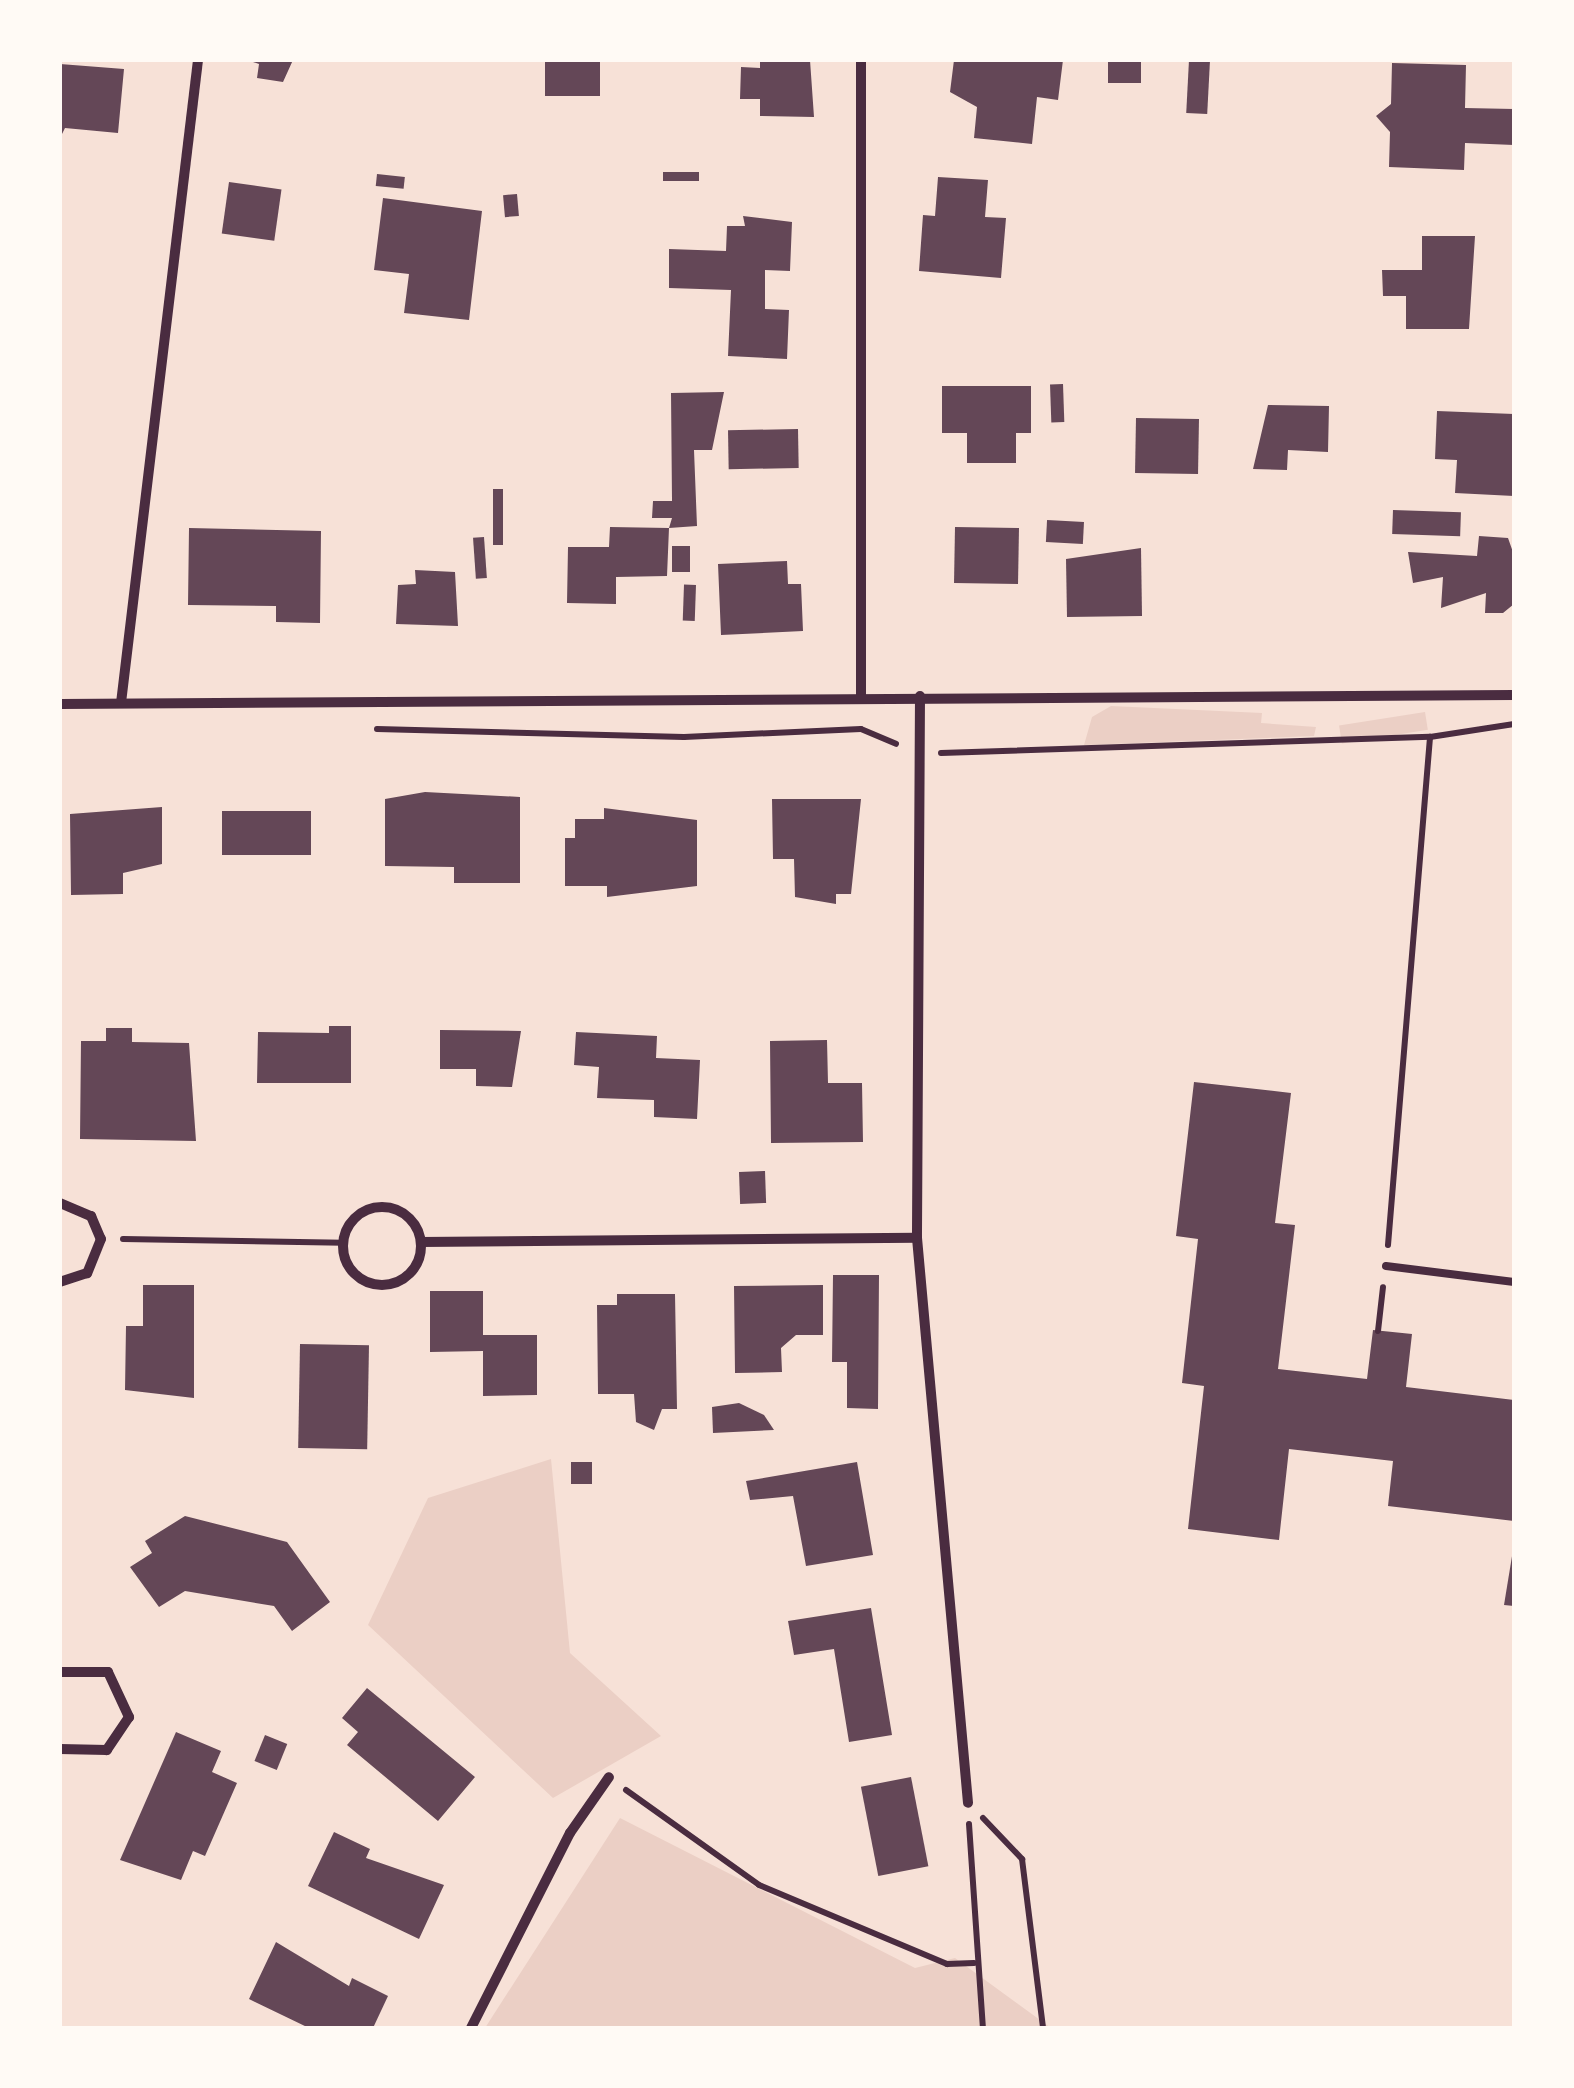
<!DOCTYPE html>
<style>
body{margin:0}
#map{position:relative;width:1574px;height:2088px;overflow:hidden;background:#f7e1d7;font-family:"PT Sans",sans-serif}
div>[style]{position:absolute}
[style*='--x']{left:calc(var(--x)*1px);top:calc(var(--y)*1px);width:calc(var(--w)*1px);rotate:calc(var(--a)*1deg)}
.green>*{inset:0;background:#ebcfc5;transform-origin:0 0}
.building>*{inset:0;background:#644757;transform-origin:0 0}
.path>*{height:6px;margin:-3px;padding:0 3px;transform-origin:3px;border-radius:3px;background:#4a2c40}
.service>*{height:8px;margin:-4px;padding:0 4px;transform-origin:4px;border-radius:4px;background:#4a2c40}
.minor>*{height:10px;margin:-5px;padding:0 5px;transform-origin:5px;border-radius:5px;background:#4a2c40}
.minor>.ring{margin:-5px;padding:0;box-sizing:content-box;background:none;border:10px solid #4a2c40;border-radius:50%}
span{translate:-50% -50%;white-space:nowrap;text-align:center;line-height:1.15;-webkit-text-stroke:8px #fffaf5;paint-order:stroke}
.frame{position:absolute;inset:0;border:62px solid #fffaf5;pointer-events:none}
</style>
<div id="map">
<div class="green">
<div style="clip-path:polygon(1111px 706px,1262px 713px,1261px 723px,1316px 727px,1314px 736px,1084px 745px,1092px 717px)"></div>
<div style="left:1425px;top:712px;width:18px;height:87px;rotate:81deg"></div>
<div style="clip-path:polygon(551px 1459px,570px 1653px,661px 1736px,553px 1798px,368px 1625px,428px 1498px)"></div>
<div style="clip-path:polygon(620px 1818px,915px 1968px,955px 1958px,1051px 2028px,485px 2028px)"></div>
</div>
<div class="building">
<div style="clip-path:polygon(247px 60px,293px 60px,283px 82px,257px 78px,259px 64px)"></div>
<div style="left:545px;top:60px;width:55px;height:36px"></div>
<div style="clip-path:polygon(760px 60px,810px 60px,814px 117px,760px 116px,760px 99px,740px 99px,741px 67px,760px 68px)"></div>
<div style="clip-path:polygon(954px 60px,1063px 60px,1058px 100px,1037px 97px,1032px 144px,974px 138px,977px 107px,950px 92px)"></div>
<div style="left:1108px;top:60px;width:33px;height:23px"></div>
<div style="left:1189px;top:60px;width:21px;height:53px;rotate:3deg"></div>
<div style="clip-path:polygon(1392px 63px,1466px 65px,1465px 108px,1514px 109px,1514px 145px,1465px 143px,1464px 170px,1389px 167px,1390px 132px,1376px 116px,1391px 104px)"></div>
<div style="clip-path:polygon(60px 64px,124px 69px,118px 133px,65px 128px,60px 138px)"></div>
<div style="left:699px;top:172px;width:9px;height:36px;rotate:90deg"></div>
<div style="left:377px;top:174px;width:28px;height:12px;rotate:6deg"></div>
<div style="clip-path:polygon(938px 177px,988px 180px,985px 217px,1006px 218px,1001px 278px,919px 271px,923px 215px,935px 216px)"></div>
<div style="left:229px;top:182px;width:53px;height:52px;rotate:8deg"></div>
<div style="left:517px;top:194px;width:22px;height:14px;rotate:85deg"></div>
<div style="clip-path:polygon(383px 198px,482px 211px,469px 320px,404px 313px,409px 274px,374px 270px)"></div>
<div style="clip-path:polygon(743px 216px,792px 222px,790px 271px,765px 270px,765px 309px,789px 310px,787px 359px,728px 356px,731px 290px,669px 288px,669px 249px,726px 251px,727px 226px,745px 226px)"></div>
<div style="clip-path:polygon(1422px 236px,1475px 236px,1469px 329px,1406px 329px,1406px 296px,1383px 296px,1382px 270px,1422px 270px)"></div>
<div style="left:1063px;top:384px;width:38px;height:13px;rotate:88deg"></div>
<div style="clip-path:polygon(942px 386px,1031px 386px,1031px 433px,1016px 433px,1016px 463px,967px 463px,967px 433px,942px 433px)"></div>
<div style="clip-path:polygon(724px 392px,712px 450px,694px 450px,697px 526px,669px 528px,672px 518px,652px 518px,653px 501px,672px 501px,671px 393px)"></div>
<div style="clip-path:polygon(1268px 405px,1329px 406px,1328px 452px,1288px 450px,1287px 470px,1253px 469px)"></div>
<div style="clip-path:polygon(1437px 411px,1514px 414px,1514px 496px,1455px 493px,1457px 460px,1435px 459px)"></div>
<div style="left:1136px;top:418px;width:63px;height:55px;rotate:1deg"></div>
<div style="left:798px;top:429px;width:39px;height:70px;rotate:89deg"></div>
<div style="left:493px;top:489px;width:10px;height:56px"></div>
<div style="left:1393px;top:510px;width:68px;height:24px;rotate:2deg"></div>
<div style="left:1084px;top:522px;width:22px;height:37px;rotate:93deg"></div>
<div style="clip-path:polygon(610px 527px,669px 528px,667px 576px,616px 577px,616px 604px,567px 603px,568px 547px,609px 547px)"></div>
<div style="left:955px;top:527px;width:64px;height:56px;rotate:1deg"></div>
<div style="clip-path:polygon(189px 528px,321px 531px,320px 623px,276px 622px,276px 606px,188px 605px)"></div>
<div style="clip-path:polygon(1479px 536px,1508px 538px,1514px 555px,1514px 604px,1503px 613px,1485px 613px,1486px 593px,1441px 608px,1443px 577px,1413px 583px,1408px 552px,1477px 556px)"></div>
<div style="left:484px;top:537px;width:41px;height:11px;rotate:86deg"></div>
<div style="left:672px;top:546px;width:18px;height:26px"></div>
<div style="clip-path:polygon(1141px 548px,1142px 616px,1067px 617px,1066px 559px)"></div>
<div style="clip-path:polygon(787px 561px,788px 584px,801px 584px,803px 631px,721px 635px,718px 564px)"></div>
<div style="clip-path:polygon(415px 570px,455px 572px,458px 626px,396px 624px,398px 585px,416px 584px)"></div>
<div style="left:696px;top:585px;width:36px;height:12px;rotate:92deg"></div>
<div style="clip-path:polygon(425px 792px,520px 797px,520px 883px,454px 883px,454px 867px,385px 866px,385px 799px)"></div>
<div style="clip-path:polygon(772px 799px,861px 799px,851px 894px,836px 894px,836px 904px,795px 897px,794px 859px,773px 859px)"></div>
<div style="clip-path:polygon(162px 807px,162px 864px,123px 873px,123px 894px,71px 895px,70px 814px)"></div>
<div style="clip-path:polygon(604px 808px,697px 820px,697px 886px,607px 897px,607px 886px,565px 886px,565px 838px,575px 838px,575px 819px,604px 819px)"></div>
<div style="left:222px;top:811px;width:89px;height:44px"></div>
<div style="clip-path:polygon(329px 1026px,351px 1026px,351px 1083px,257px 1083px,258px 1032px,329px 1033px)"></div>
<div style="clip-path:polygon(106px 1028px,132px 1028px,132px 1042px,189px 1043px,196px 1141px,80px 1139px,81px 1041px,106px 1041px)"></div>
<div style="clip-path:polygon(440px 1030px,521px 1031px,512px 1087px,476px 1086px,476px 1069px,440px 1069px)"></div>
<div style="clip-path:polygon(576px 1032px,657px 1036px,656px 1058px,700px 1060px,697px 1119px,654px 1117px,654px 1100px,597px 1098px,599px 1067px,574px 1065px)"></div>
<div style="clip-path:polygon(827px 1040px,828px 1083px,862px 1083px,863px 1142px,771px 1143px,770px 1041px)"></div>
<div style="clip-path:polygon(1194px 1082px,1291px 1093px,1275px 1223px,1295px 1225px,1278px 1369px,1367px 1379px,1373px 1330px,1412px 1334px,1406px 1387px,1514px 1400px,1514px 1521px,1388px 1506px,1393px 1461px,1289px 1449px,1279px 1540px,1188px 1529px,1204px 1386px,1182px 1383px,1198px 1239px,1176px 1236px)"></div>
<div style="left:765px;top:1171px;width:32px;height:26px;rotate:88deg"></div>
<div style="clip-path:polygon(833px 1275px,879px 1275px,878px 1409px,847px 1408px,847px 1362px,832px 1362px)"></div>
<div style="clip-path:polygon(143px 1285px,194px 1285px,194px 1398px,125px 1390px,126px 1326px,143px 1326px)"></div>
<div style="clip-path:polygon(823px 1285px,823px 1335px,796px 1335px,781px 1348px,782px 1372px,735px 1373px,734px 1286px)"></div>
<div style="clip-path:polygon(430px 1291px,483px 1291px,483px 1335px,537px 1335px,537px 1395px,483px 1396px,483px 1351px,430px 1352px)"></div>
<div style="clip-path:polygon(617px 1294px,675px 1294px,677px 1409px,662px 1409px,654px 1430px,636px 1422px,634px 1394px,598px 1394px,597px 1305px,617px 1305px)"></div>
<div style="left:300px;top:1344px;width:69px;height:104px;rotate:1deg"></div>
<div style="clip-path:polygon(739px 1403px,764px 1415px,774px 1430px,713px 1433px,712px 1407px)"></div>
<div style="left:571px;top:1462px;width:21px;height:22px"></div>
<div style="clip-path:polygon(857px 1462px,873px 1555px,806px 1566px,793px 1496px,750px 1500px,746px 1481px)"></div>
<div style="clip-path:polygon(185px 1516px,287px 1542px,330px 1602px,292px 1631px,274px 1606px,185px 1591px,159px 1607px,130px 1567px,152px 1553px,145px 1541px)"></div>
<div style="clip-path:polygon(1514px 1544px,1514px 1606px,1504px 1605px)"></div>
<div style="clip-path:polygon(871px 1608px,892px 1735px,849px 1742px,834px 1649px,794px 1655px,788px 1621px)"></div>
<div style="clip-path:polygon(367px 1688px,475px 1777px,438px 1821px,347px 1745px,358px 1732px,342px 1718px)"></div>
<div style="clip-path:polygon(176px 1732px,221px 1751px,212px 1772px,237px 1783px,205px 1856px,193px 1851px,181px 1880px,120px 1860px)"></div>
<div style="left:265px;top:1735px;width:24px;height:28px;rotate:22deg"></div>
<div style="left:911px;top:1777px;width:91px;height:51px;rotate:79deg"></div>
<div style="clip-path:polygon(334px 1832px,370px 1849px,366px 1858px,444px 1885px,419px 1939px,308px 1886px)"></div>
<div style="clip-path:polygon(276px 1942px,349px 1986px,352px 1978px,388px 1996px,373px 2028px,309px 2028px,249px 1999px)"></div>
</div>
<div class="path">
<div style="--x:377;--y:729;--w:307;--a:1.5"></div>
<div style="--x:684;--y:737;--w:177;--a:-2.6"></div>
<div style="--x:861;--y:729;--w:38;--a:23"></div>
<div style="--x:941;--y:753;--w:489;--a:-1.9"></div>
<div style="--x:1430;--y:737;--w:85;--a:-8.8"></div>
<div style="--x:123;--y:1239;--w:220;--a:1"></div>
<div style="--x:1388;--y:1245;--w:510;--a:-85.27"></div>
<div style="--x:1378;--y:1331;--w:44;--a:-83.5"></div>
<div style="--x:626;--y:1790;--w:163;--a:35.5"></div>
<div style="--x:759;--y:1885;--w:204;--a:22.8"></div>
<div style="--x:947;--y:1964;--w:27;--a:-2"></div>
<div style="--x:983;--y:1818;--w:57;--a:46.4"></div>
<div style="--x:1022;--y:1859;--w:170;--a:82.9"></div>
<div style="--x:969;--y:1824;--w:204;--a:86.1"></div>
</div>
<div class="service">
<div style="--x:1386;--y:1266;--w:129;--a:7.1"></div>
</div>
<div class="minor">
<div style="--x:920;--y:696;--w:542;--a:90.32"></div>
<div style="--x:917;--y:1238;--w:567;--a:84.84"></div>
<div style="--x:861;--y:697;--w:637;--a:-90"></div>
<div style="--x:121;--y:703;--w:648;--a:-83.17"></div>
<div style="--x:60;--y:704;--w:1454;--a:-0.35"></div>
<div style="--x:60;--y:1203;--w:34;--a:23"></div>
<div style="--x:91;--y:1216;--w:25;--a:67"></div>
<div style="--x:101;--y:1239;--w:37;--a:112"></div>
<div style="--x:87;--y:1273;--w:28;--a:162"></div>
<div class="ring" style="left:343px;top:1207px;width:68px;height:68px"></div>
<div style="--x:421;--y:1242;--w:496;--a:-0.5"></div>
<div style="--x:60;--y:1672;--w:48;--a:0"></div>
<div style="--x:108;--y:1672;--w:50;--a:65"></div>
<div style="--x:129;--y:1717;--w:40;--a:124"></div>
<div style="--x:107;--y:1750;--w:47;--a:-178.8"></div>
<div style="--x:471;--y:2028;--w:219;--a:-63.1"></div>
<div style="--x:570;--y:1833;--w:68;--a:-55.1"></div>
</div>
<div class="frame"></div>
</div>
